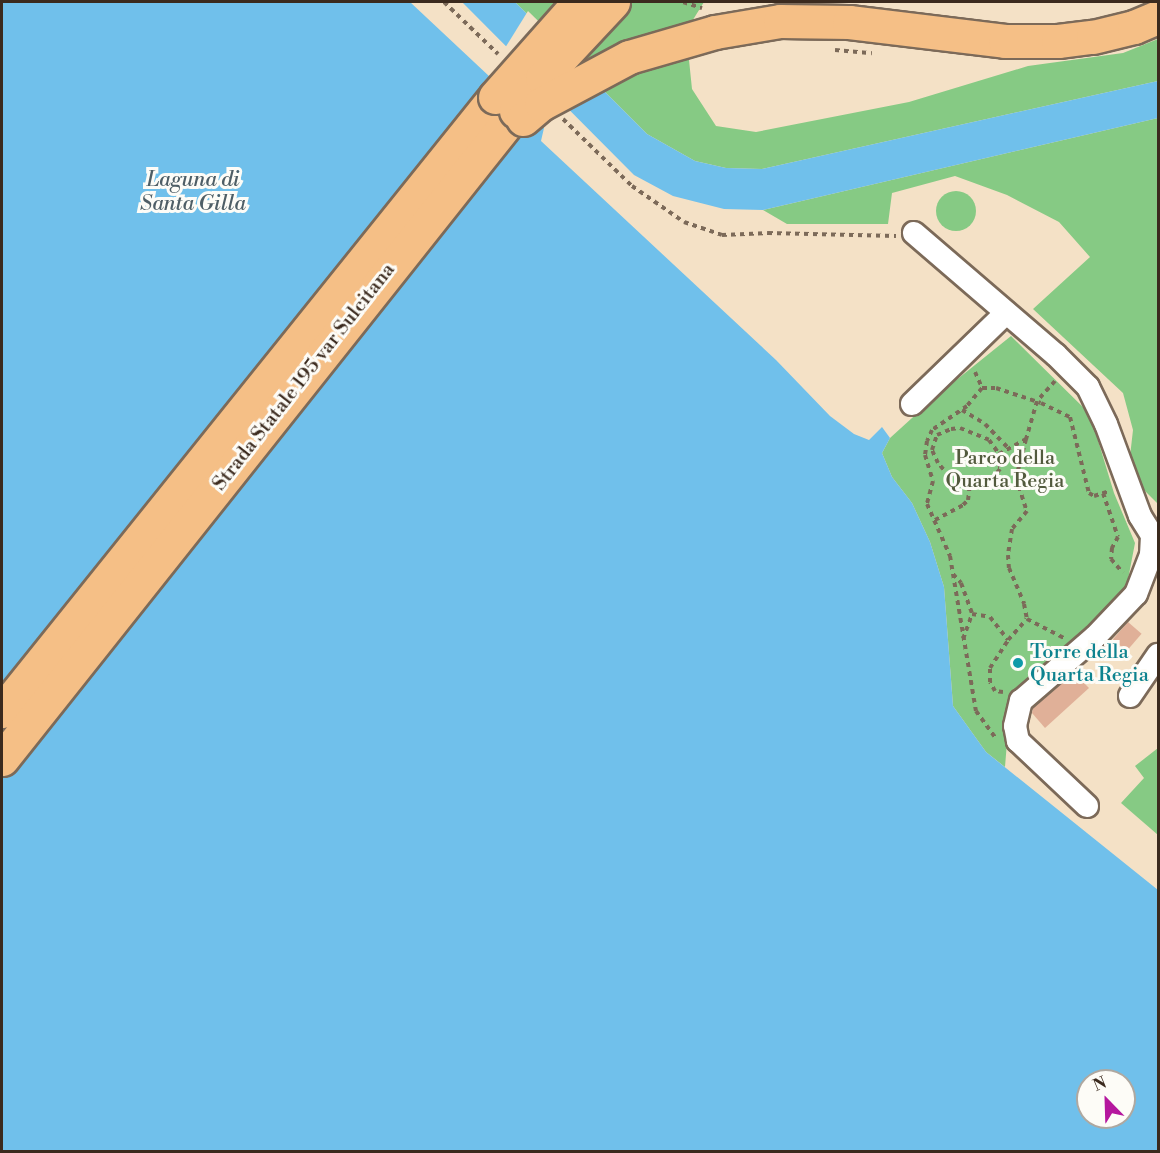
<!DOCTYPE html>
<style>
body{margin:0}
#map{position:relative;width:1160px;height:1153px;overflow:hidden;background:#f4e1c6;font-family:"Libre Bodoni",serif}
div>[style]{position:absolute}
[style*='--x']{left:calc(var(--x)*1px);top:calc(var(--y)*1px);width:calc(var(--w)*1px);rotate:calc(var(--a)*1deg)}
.green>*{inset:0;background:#86ca84}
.round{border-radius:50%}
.water>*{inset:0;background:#70c0eb}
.pier>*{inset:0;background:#f4e1c6}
.building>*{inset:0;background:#e0b098;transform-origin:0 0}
.path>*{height:4px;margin-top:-2px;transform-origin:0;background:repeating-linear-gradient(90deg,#7c6a59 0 4.5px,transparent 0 9px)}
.roads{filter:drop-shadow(2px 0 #7c6a59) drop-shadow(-2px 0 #7c6a59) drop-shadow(0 2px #7c6a59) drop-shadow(0 -2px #7c6a59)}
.minor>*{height:22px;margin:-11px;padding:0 11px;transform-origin:11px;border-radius:11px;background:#fff}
.highway>*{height:33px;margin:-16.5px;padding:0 16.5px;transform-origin:16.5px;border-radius:16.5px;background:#f5bf86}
.bridges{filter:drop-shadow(2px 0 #7c6a59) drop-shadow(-2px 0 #7c6a59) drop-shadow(0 2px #7c6a59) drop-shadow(0 -2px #7c6a59)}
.highway-bridge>*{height:33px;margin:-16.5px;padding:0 16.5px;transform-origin:16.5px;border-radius:16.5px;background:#f5bf86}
.dots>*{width:16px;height:16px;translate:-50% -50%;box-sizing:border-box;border:3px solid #fdfcf7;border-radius:50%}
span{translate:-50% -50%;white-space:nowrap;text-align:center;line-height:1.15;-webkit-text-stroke:6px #fdfcf7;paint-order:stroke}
.street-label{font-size:20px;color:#3b2a1e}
.park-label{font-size:20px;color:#525a3d}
.culture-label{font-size:20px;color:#0d838f}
.left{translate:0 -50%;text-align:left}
.water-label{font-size:21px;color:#4e5e66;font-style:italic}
.frame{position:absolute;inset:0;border:3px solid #3b2a1e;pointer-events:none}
.north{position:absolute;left:1076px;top:1069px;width:60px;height:60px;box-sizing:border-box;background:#fdfcf7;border:2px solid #afa8a0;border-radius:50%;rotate:337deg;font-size:16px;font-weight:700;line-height:24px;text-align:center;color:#3b2a1e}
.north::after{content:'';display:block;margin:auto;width:21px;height:27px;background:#b5179e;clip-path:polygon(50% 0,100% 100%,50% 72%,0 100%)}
</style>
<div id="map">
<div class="green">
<div style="clip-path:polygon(515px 2px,704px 2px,686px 31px,692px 89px,716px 126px,756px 132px,909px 102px,1028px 66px,1123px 53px,1158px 39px,1158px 81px,762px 169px,726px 168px,695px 161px,647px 134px)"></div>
<div style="clip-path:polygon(1158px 118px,1158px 504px,1141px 487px,1129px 465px,1133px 430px,1123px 393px,1033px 309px,1090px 257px,1059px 222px,1007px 195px,955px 176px,892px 193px,888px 224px,787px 224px,763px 210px)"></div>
<div class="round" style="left:936px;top:191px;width:40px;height:40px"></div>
<div style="clip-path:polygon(1011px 336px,1090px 414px,1114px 493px,1135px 543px,1125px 595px,1024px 689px,1011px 693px,1005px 767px,986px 752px,953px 706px,944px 587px,930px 542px,912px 503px,892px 477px,882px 453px,890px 438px,934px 398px)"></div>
<div style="clip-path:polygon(1158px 748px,1158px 835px,1121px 803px,1144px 778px,1135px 766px)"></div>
</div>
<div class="water">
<div style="clip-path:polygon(evenodd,2px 2px,410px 2px,490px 77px,510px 102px,544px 128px,541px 141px,776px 360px,830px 416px,854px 434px,869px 440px,882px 427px,890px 438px,882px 453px,892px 477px,912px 503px,930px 542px,944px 587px,953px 706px,986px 752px,1158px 890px,1158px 1151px,2px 1152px,2px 2px,1088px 1081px,1124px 1081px,1124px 1117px,1088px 1117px,1088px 1081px)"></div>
<div style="clip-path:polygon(462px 2px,515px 2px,647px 134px,695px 161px,726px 168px,762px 169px,1158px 81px,1158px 118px,763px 210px,724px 209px,673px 196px,634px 175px)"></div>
</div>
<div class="pier">
<div style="clip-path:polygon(528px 11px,571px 53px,544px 87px,505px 48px)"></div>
</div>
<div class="building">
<div style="left:1128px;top:622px;width:18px;height:23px;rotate:41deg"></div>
<div style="clip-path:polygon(1074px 673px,1089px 688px,1045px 728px,1032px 713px,1033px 708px)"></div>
</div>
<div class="path">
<div style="--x:444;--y:2;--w:75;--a:43.9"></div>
<div style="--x:683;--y:2;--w:20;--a:18"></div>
<div style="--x:835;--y:50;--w:37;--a:5"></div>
<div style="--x:563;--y:119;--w:96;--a:44.2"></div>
<div style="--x:632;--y:186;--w:63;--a:34.7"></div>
<div style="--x:684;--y:222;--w:40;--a:18.9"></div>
<div style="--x:722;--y:235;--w:46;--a:-2.5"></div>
<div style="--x:768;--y:233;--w:128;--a:1.3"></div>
<div style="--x:975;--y:372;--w:17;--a:66"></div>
<div style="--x:982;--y:388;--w:14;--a:0"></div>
<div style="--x:996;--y:388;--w:47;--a:18.4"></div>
<div style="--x:1041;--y:403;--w:32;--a:26"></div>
<div style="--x:1070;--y:417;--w:78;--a:76"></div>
<div style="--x:1089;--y:493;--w:6;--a:31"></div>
<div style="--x:1094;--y:496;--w:16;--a:-18"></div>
<div style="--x:1055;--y:381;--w:27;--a:132"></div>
<div style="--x:1037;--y:401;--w:40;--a:106"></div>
<div style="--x:1026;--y:439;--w:40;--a:104.4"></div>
<div style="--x:1016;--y:478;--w:35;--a:72"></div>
<div style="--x:1027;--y:511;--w:23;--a:130"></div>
<div style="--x:1012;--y:529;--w:26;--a:99"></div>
<div style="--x:1008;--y:555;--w:13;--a:86"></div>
<div style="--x:1009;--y:568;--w:39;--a:67"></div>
<div style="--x:1024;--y:604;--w:15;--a:79"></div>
<div style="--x:1027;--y:619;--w:42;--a:27.2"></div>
<div style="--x:982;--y:388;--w:23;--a:130"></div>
<div style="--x:967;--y:406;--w:42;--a:145.6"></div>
<div style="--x:932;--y:430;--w:12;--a:114"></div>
<div style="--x:927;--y:441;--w:14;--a:98"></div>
<div style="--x:925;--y:455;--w:27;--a:73"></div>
<div style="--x:933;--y:481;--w:24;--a:105"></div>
<div style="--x:927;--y:504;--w:57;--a:66.1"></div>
<div style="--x:950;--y:556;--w:157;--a:80.5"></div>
<div style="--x:976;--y:711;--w:34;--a:54"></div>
<div style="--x:962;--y:410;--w:27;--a:31"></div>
<div style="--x:985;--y:424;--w:33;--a:46"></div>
<div style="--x:960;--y:428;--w:31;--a:22"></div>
<div style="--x:989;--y:440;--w:17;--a:54"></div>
<div style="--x:999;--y:454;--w:15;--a:86"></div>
<div style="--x:1000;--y:469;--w:16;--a:130"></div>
<div style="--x:990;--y:481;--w:20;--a:171"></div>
<div style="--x:970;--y:484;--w:10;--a:-169"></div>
<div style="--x:960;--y:482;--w:13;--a:-151"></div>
<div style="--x:949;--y:476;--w:17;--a:-130"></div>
<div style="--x:938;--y:463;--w:14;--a:-115"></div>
<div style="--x:932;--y:450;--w:16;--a:-72"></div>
<div style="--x:937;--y:435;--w:15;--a:-23"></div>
<div style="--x:951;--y:429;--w:9;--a:-6"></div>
<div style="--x:999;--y:454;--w:31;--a:-29"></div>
<div style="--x:1103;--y:493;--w:46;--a:71.2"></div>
<div style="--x:1118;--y:537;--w:13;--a:119"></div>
<div style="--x:1112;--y:548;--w:11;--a:95"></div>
<div style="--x:1111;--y:559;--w:18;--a:49"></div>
<div style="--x:935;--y:520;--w:32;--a:-28"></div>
<div style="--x:963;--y:505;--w:7;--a:-45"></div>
<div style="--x:968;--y:500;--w:16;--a:-83"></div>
<div style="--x:953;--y:574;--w:12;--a:48"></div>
<div style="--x:961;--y:583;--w:33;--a:70"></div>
<div style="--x:963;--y:639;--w:27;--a:-70"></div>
<div style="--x:972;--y:614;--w:18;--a:9"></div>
<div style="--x:990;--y:617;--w:29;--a:52"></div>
<div style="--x:1008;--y:640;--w:28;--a:-48"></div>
<div style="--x:1003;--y:692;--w:8;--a:-173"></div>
<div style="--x:995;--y:691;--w:10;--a:-119"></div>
<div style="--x:990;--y:682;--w:14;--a:-90"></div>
<div style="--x:990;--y:668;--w:33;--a:-57"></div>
</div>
<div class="roads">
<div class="minor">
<div style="--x:914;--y:233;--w:187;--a:40.7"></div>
<div style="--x:1056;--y:355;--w:45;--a:45"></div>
<div style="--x:1088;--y:387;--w:41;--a:64.1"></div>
<div style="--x:1106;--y:424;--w:98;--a:69.7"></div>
<div style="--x:1140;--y:516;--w:22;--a:58"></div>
<div style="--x:912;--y:404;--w:131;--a:-44.1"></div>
<div style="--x:1130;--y:696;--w:50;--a:-55.7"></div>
<div style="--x:1087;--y:806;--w:95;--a:-136.7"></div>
<div style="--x:1018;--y:741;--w:15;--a:-101"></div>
<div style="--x:1015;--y:726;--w:26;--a:-77"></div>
<div style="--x:1021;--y:701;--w:98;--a:-40.9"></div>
<div style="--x:1095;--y:637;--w:59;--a:-46.4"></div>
<div style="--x:1136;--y:594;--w:42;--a:-69"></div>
<div style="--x:1151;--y:555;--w:20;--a:-87"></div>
<div style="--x:1152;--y:535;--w:6;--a:0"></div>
</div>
<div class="highway">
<div style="--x:2;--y:711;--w:787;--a:-51.24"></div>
<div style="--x:2;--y:759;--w:825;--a:-51.55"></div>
</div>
</div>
<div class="bridges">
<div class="highway-bridge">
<div style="--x:495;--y:97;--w:127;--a:-48.5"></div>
<div style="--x:516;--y:111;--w:42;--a:-51.8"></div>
<div style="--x:542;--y:78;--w:104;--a:-46.9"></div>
<div style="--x:523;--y:119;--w:23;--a:-40"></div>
<div style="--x:541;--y:104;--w:100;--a:-28.1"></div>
<div style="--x:629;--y:57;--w:90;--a:-16.2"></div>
<div style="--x:715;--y:32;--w:66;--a:-9.6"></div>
<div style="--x:780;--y:21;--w:69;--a:0.8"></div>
<div style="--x:849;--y:22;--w:157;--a:6.9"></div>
<div style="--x:1005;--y:41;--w:53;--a:0"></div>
<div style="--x:1058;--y:41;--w:35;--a:-7"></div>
<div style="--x:1093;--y:37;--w:42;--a:-13.7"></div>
<div style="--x:1134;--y:27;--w:26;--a:-23"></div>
</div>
</div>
<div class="dots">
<div style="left:1018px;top:663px;background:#0f9aa8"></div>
</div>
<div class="street-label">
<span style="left:304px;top:377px;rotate:-52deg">Strada Statale 195 var Sulcitana</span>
</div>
<div class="park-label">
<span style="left:1005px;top:470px">Parco della<br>Quarta Regia</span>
</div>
<div class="culture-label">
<span class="left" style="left:1030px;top:664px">Torre della<br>Quarta Regia</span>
</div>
<div class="water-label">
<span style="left:193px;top:192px">Laguna di<br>Santa Gilla</span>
</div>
<div class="frame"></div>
<div class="north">N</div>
</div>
